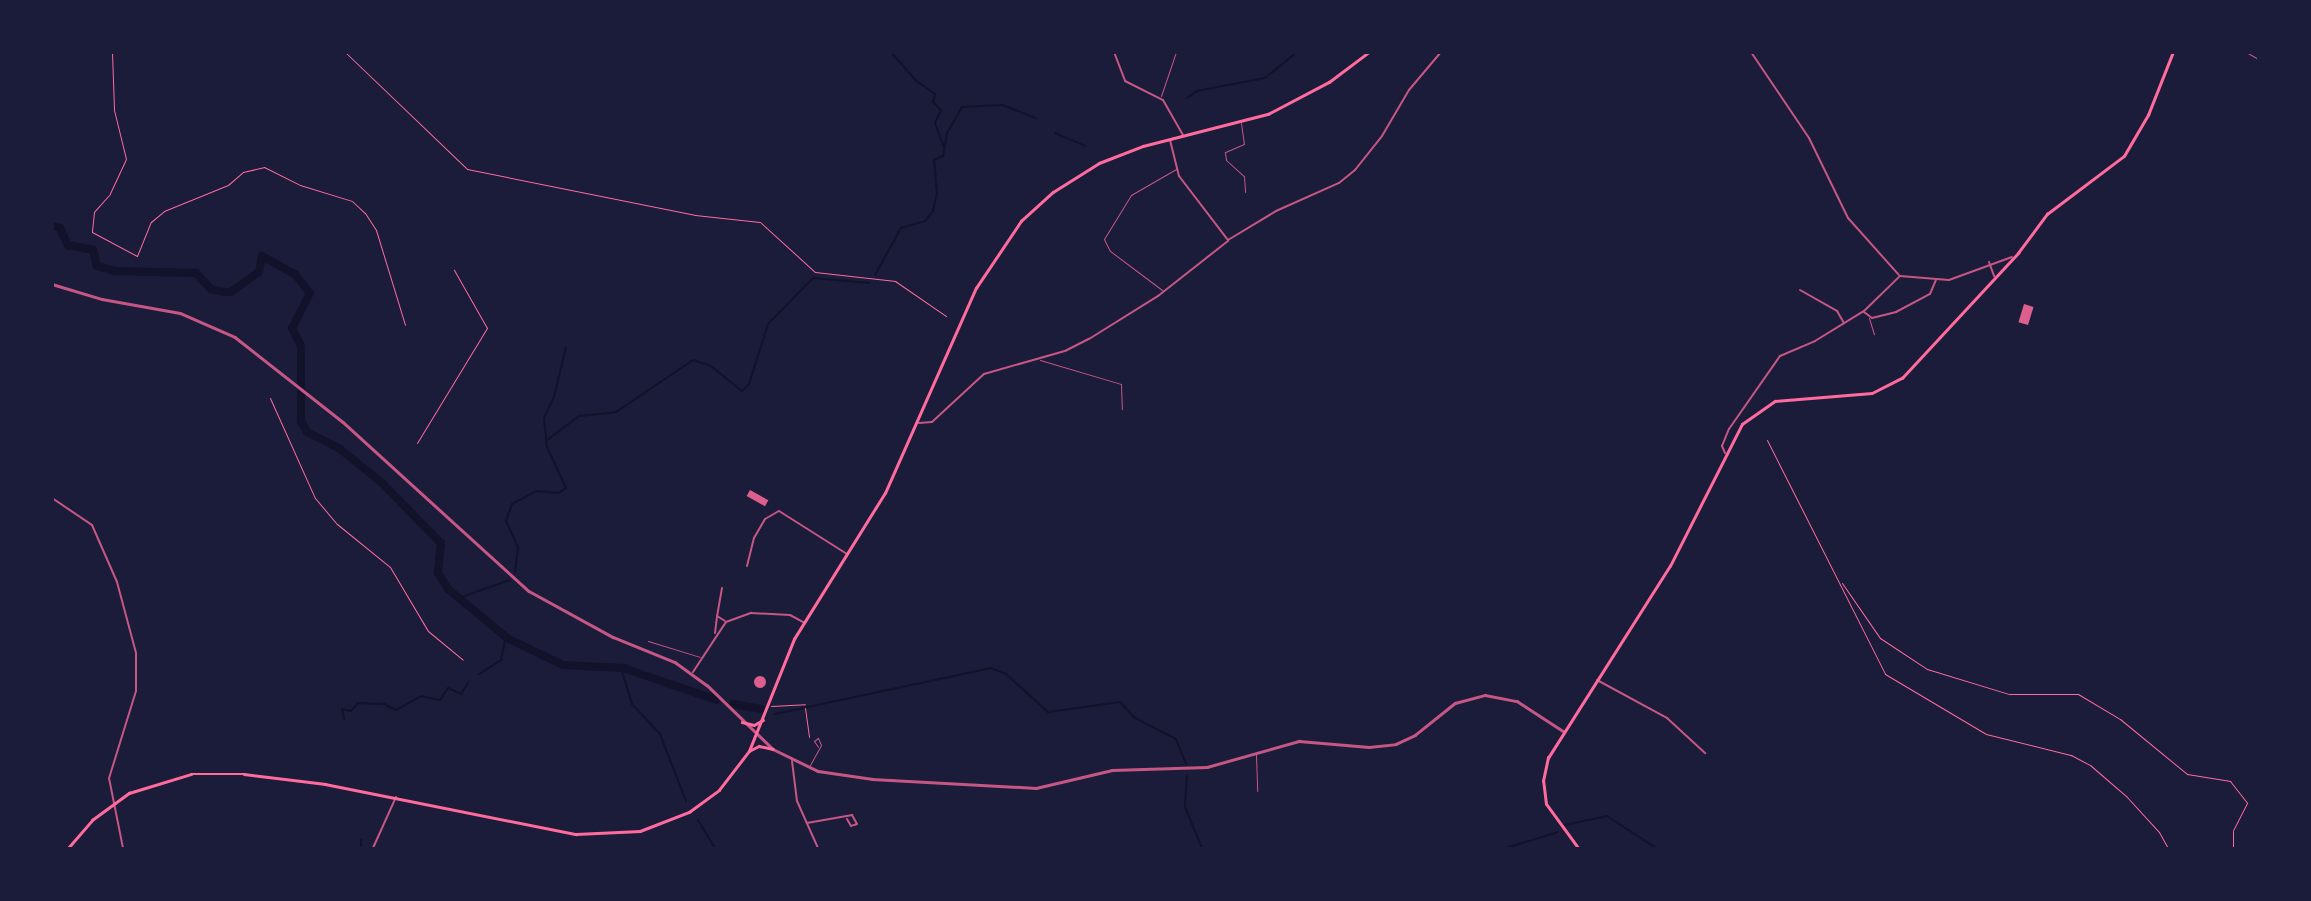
<!DOCTYPE html>
<style>
body{margin:0}
#map{position:relative;width:2311px;height:901px;overflow:hidden;background:#1b1b3a;font-family:"PT Sans Narrow",sans-serif}
div>[style]{position:absolute}
[style*='--x']{left:calc(var(--x)*1px);top:calc(var(--y)*1px);width:calc(var(--w)*1px);rotate:calc(var(--a)*1deg)}
.stream>*{height:2px;margin:-1px;padding:0 1px;transform-origin:1px;border-radius:1px;background:#12122b}
.river>*{height:8px;margin:-4px;padding:0 4px;transform-origin:4px;border-radius:4px;background:#12122b}
.building>*{inset:0;background:#dd5f8e;transform-origin:0 0}
.round{border-radius:50%}
.path>*{height:1px;margin:-0.5px;padding:0 0.5px;transform-origin:0.5px;border-radius:0.5px;background:#ff6b9d}
.service>*{height:1px;margin:-0.5px;padding:0 0.5px;transform-origin:0.5px;border-radius:0.5px;background:#c65784}
.minor>*{height:2px;margin:-1px;padding:0 1px;transform-origin:1px;border-radius:1px;background:#c65784}
.tertiary>*{height:2.5px;margin:-1.25px;padding:0 1.25px;transform-origin:1.25px;border-radius:1.25px;background:#c65784}
.secondary>*{height:2.5px;margin:-1.25px;padding:0 1.25px;transform-origin:1.25px;border-radius:1.25px;background:#ff6b9d}
span{translate:-50% -50%;white-space:nowrap;text-align:center;line-height:1.15;-webkit-text-stroke:6px #1b1b3a;paint-order:stroke}
.frame{position:absolute;inset:0;border:54px solid #1b1b3a;pointer-events:none}
</style>
<div id="map">
<div class="stream">
<div style="--x:891;--y:52;--w:37;--a:49"></div>
<div style="--x:915;--y:80;--w:24;--a:35"></div>
<div style="--x:935;--y:94;--w:8;--a:104"></div>
<div style="--x:933;--y:102;--w:11;--a:45"></div>
<div style="--x:941;--y:110;--w:14;--a:115"></div>
<div style="--x:935;--y:123;--w:27;--a:70"></div>
<div style="--x:1187;--y:98;--w:12;--a:-35"></div>
<div style="--x:1197;--y:91;--w:69;--a:-10.8"></div>
<div style="--x:1265;--y:78;--w:41;--a:-39.1"></div>
<div style="--x:1055;--y:133;--w:33;--a:23"></div>
<div style="--x:875;--y:275;--w:54;--a:-61"></div>
<div style="--x:901;--y:228;--w:25;--a:-16"></div>
<div style="--x:925;--y:221;--w:13;--a:-51"></div>
<div style="--x:933;--y:211;--w:18;--a:-77"></div>
<div style="--x:937;--y:193;--w:33;--a:-95"></div>
<div style="--x:934;--y:160;--w:10;--a:-24"></div>
<div style="--x:943;--y:156;--w:23;--a:-80"></div>
<div style="--x:947;--y:133;--w:30;--a:-60"></div>
<div style="--x:962;--y:107;--w:40;--a:-2.9"></div>
<div style="--x:1002;--y:105;--w:36;--a:21"></div>
<div style="--x:547;--y:440;--w:40;--a:-37"></div>
<div style="--x:579;--y:416;--w:37;--a:-6"></div>
<div style="--x:616;--y:412;--w:93;--a:-34"></div>
<div style="--x:693;--y:360;--w:19;--a:18"></div>
<div style="--x:711;--y:366;--w:40;--a:39"></div>
<div style="--x:742;--y:391;--w:10;--a:-45"></div>
<div style="--x:749;--y:384;--w:63;--a:-72.4"></div>
<div style="--x:768;--y:324;--w:64;--a:-45.6"></div>
<div style="--x:813;--y:278;--w:57;--a:5"></div>
<div style="--x:515;--y:572;--w:25;--a:-83"></div>
<div style="--x:518;--y:547;--w:29;--a:-115"></div>
<div style="--x:506;--y:521;--w:18;--a:-71"></div>
<div style="--x:512;--y:504;--w:27;--a:-28"></div>
<div style="--x:536;--y:491;--w:23;--a:5"></div>
<div style="--x:559;--y:493;--w:9;--a:-36"></div>
<div style="--x:566;--y:488;--w:45;--a:-114.9"></div>
<div style="--x:547;--y:447;--w:29;--a:-96"></div>
<div style="--x:544;--y:418;--w:23;--a:-65"></div>
<div style="--x:554;--y:397;--w:51;--a:-76.5"></div>
<div style="--x:459;--y:598;--w:54;--a:-19.4"></div>
<div style="--x:621;--y:668;--w:38;--a:73"></div>
<div style="--x:632;--y:704;--w:41;--a:47"></div>
<div style="--x:660;--y:734;--w:72;--a:68.8"></div>
<div style="--x:479;--y:674;--w:26;--a:-32"></div>
<div style="--x:501;--y:660;--w:24;--a:-78"></div>
<div style="--x:775;--y:714;--w:221;--a:-12"></div>
<div style="--x:991;--y:668;--w:16;--a:22"></div>
<div style="--x:1006;--y:674;--w:57;--a:42.1"></div>
<div style="--x:1048;--y:712;--w:73;--a:-7.9"></div>
<div style="--x:1120;--y:702;--w:22;--a:47"></div>
<div style="--x:1135;--y:718;--w:46;--a:27.1"></div>
<div style="--x:1176;--y:739;--w:27;--a:68"></div>
<div style="--x:344;--y:719;--w:10;--a:-101"></div>
<div style="--x:342;--y:709;--w:9;--a:13"></div>
<div style="--x:351;--y:711;--w:11;--a:-49"></div>
<div style="--x:358;--y:703;--w:26;--a:2"></div>
<div style="--x:384;--y:704;--w:13;--a:27"></div>
<div style="--x:396;--y:710;--w:29;--a:-29"></div>
<div style="--x:421;--y:696;--w:19;--a:12"></div>
<div style="--x:440;--y:700;--w:14;--a:-56"></div>
<div style="--x:448;--y:688;--w:14;--a:25"></div>
<div style="--x:461;--y:694;--w:15;--a:-58"></div>
<div style="--x:1187;--y:776;--w:31;--a:94"></div>
<div style="--x:1185;--y:807;--w:44;--a:67.5"></div>
<div style="--x:698;--y:820;--w:33;--a:59"></div>
<div style="--x:1565;--y:825;--w:43;--a:-12.1"></div>
<div style="--x:1607;--y:816;--w:59;--a:33.1"></div>
<div style="--x:361;--y:848;--w:8;--a:-90"></div>
<div style="--x:1506;--y:848;--w:54;--a:-17.1"></div>
</div>
<div class="river">
<div style="--x:52;--y:226;--w:8;--a:14"></div>
<div style="--x:60;--y:228;--w:19;--a:65"></div>
<div style="--x:68;--y:245;--w:25;--a:11"></div>
<div style="--x:93;--y:250;--w:16;--a:76"></div>
<div style="--x:97;--y:266;--w:18;--a:16"></div>
<div style="--x:114;--y:271;--w:82;--a:1.4"></div>
<div style="--x:196;--y:273;--w:22;--a:47"></div>
<div style="--x:211;--y:289;--w:13;--a:13"></div>
<div style="--x:224;--y:292;--w:7;--a:0"></div>
<div style="--x:231;--y:292;--w:34;--a:-36"></div>
<div style="--x:259;--y:272;--w:16;--a:-79"></div>
<div style="--x:262;--y:256;--w:38;--a:29"></div>
<div style="--x:295;--y:274;--w:24;--a:52"></div>
<div style="--x:310;--y:293;--w:39;--a:117"></div>
<div style="--x:292;--y:328;--w:20;--a:63"></div>
<div style="--x:301;--y:346;--w:75;--a:90"></div>
<div style="--x:301;--y:421;--w:13;--a:61"></div>
<div style="--x:307;--y:432;--w:37;--a:27"></div>
<div style="--x:340;--y:449;--w:54;--a:39"></div>
<div style="--x:382;--y:483;--w:84;--a:45.5"></div>
<div style="--x:441;--y:543;--w:30;--a:96"></div>
<div style="--x:438;--y:573;--w:19;--a:58"></div>
<div style="--x:448;--y:589;--w:77;--a:39.7"></div>
<div style="--x:507;--y:638;--w:62;--a:25.7"></div>
<div style="--x:563;--y:665;--w:60;--a:2.9"></div>
<div style="--x:623;--y:668;--w:99;--a:18.8"></div>
<div style="--x:733;--y:704;--w:28;--a:10"></div>
</div>
<div class="building">
<div style="left:2024px;top:304px;width:10px;height:19px;rotate:17deg"></div>
<div style="left:750px;top:490px;width:21px;height:7px;rotate:29deg"></div>
<div class="round" style="left:754px;top:676px;width:12px;height:12px"></div>
</div>
<div class="path">
<div style="--x:112;--y:52;--w:58;--a:88"></div>
<div style="--x:114;--y:110;--w:50;--a:76.2"></div>
<div style="--x:126;--y:159;--w:38;--a:115"></div>
<div style="--x:110;--y:194;--w:24;--a:132"></div>
<div style="--x:94;--y:212;--w:20;--a:96"></div>
<div style="--x:92;--y:232;--w:51;--a:28.1"></div>
<div style="--x:137;--y:256;--w:37;--a:-68"></div>
<div style="--x:151;--y:222;--w:17;--a:-40"></div>
<div style="--x:164;--y:211;--w:69;--a:-22.1"></div>
<div style="--x:228;--y:185;--w:20;--a:-41"></div>
<div style="--x:243;--y:172;--w:22;--a:-13"></div>
<div style="--x:264;--y:167;--w:40;--a:26.6"></div>
<div style="--x:300;--y:185;--w:54;--a:17.1"></div>
<div style="--x:352;--y:201;--w:18;--a:43"></div>
<div style="--x:365;--y:213;--w:20;--a:57"></div>
<div style="--x:376;--y:230;--w:99;--a:73"></div>
<div style="--x:345;--y:52;--w:169;--a:43.8"></div>
<div style="--x:467;--y:169;--w:233;--a:11.4"></div>
<div style="--x:695;--y:215;--w:65;--a:6.1"></div>
<div style="--x:760;--y:222;--w:74;--a:42.3"></div>
<div style="--x:815;--y:272;--w:81;--a:6.4"></div>
<div style="--x:895;--y:281;--w:62;--a:34.5"></div>
<div style="--x:270;--y:398;--w:110;--a:65.8"></div>
<div style="--x:315;--y:498;--w:34;--a:50"></div>
<div style="--x:337;--y:524;--w:68;--a:39.1"></div>
<div style="--x:390;--y:567;--w:74;--a:59.3"></div>
<div style="--x:428;--y:631;--w:45;--a:39.6"></div>
<div style="--x:1767;--y:440;--w:262;--a:63.2"></div>
<div style="--x:1885;--y:674;--w:117;--a:30.7"></div>
<div style="--x:1986;--y:734;--w:88;--a:13.9"></div>
<div style="--x:2071;--y:755;--w:21;--a:28"></div>
<div style="--x:2090;--y:765;--w:48;--a:40.7"></div>
<div style="--x:2126;--y:796;--w:49;--a:47.5"></div>
<div style="--x:2159;--y:832;--w:18;--a:61"></div>
<div style="--x:417;--y:443;--w:135;--a:-58.7"></div>
<div style="--x:487;--y:328;--w:67;--a:-119.6"></div>
<div style="--x:1842;--y:583;--w:67;--a:55.4"></div>
<div style="--x:1880;--y:638;--w:56;--a:33.4"></div>
<div style="--x:1927;--y:669;--w:86;--a:17"></div>
<div style="--x:2009;--y:694;--w:69;--a:0"></div>
<div style="--x:2078;--y:694;--w:49;--a:30.8"></div>
<div style="--x:2120;--y:719;--w:87;--a:39.4"></div>
<div style="--x:2187;--y:774;--w:44;--a:9.2"></div>
<div style="--x:2230;--y:781;--w:28;--a:52"></div>
<div style="--x:2247;--y:803;--w:31;--a:117"></div>
<div style="--x:2233;--y:831;--w:17;--a:90"></div>
<div style="--x:771;--y:706;--w:34;--a:-3"></div>
<div style="--x:805;--y:708;--w:29;--a:82"></div>
</div>
<div class="service">
<div style="--x:2246;--y:52;--w:14;--a:30"></div>
<div style="--x:1161;--y:96;--w:46;--a:-71.2"></div>
<div style="--x:1241;--y:123;--w:21;--a:82"></div>
<div style="--x:1244;--y:144;--w:21;--a:157"></div>
<div style="--x:1225;--y:152;--w:8;--a:83"></div>
<div style="--x:1226;--y:160;--w:24;--a:42"></div>
<div style="--x:1244;--y:176;--w:16;--a:86"></div>
<div style="--x:1162;--y:290;--w:65;--a:-143.1"></div>
<div style="--x:1110;--y:251;--w:13;--a:-117"></div>
<div style="--x:1104;--y:239;--w:52;--a:-58.5"></div>
<div style="--x:1131;--y:195;--w:52;--a:-30"></div>
<div style="--x:1869;--y:318;--w:17;--a:73"></div>
<div style="--x:1040;--y:360;--w:84;--a:16.5"></div>
<div style="--x:1121;--y:384;--w:25;--a:88"></div>
<div style="--x:648;--y:641;--w:54;--a:17.1"></div>
<div style="--x:1256;--y:755;--w:36;--a:88"></div>
<div style="--x:810;--y:765;--w:23;--a:-61"></div>
<div style="--x:821;--y:745;--w:8;--a:-113"></div>
<div style="--x:818;--y:738;--w:5;--a:143"></div>
<div style="--x:814;--y:741;--w:7;--a:56"></div>
</div>
<div class="minor">
<div style="--x:1114;--y:52;--w:31;--a:69"></div>
<div style="--x:1125;--y:81;--w:42;--a:26.6"></div>
<div style="--x:1163;--y:100;--w:40;--a:60.3"></div>
<div style="--x:1751;--y:52;--w:104;--a:56"></div>
<div style="--x:1809;--y:138;--w:89;--a:64"></div>
<div style="--x:1848;--y:218;--w:76;--a:48.2"></div>
<div style="--x:1170;--y:140;--w:37;--a:76"></div>
<div style="--x:1179;--y:176;--w:81;--a:52.6"></div>
<div style="--x:1228;--y:240;--w:56;--a:-31.1"></div>
<div style="--x:1276;--y:211;--w:69;--a:-24"></div>
<div style="--x:1339;--y:183;--w:21;--a:-39"></div>
<div style="--x:1355;--y:170;--w:43;--a:-51.5"></div>
<div style="--x:1382;--y:136;--w:53;--a:-59.6"></div>
<div style="--x:1409;--y:90;--w:50;--a:-49.9"></div>
<div style="--x:1989;--y:262;--w:15;--a:70"></div>
<div style="--x:1800;--y:290;--w:43;--a:29.6"></div>
<div style="--x:1837;--y:311;--w:14;--a:60"></div>
<div style="--x:1864;--y:312;--w:10;--a:37"></div>
<div style="--x:1872;--y:318;--w:25;--a:-14"></div>
<div style="--x:1896;--y:312;--w:38;--a:-28"></div>
<div style="--x:1930;--y:294;--w:15;--a:-67"></div>
<div style="--x:919;--y:423;--w:13;--a:-4"></div>
<div style="--x:932;--y:422;--w:71;--a:-42.7"></div>
<div style="--x:984;--y:374;--w:84;--a:-15.9"></div>
<div style="--x:1065;--y:351;--w:27;--a:-27"></div>
<div style="--x:1089;--y:339;--w:81;--a:-31.9"></div>
<div style="--x:1158;--y:296;--w:89;--a:-38.2"></div>
<div style="--x:1725;--y:453;--w:8;--a:-113"></div>
<div style="--x:1722;--y:446;--w:18;--a:-68"></div>
<div style="--x:1729;--y:429;--w:89;--a:-55.1"></div>
<div style="--x:1780;--y:356;--w:38;--a:-23"></div>
<div style="--x:1815;--y:341;--w:57;--a:-31.5"></div>
<div style="--x:1864;--y:311;--w:50;--a:-44.2"></div>
<div style="--x:1900;--y:276;--w:49;--a:4.7"></div>
<div style="--x:1949;--y:280;--w:67;--a:-20.1"></div>
<div style="--x:52;--y:498;--w:48;--a:34"></div>
<div style="--x:92;--y:525;--w:62;--a:66.3"></div>
<div style="--x:117;--y:582;--w:73;--a:75"></div>
<div style="--x:136;--y:653;--w:38;--a:90"></div>
<div style="--x:136;--y:691;--w:91;--a:107.2"></div>
<div style="--x:109;--y:778;--w:71;--a:78.7"></div>
<div style="--x:747;--y:566;--w:29;--a:-76"></div>
<div style="--x:754;--y:538;--w:22;--a:-60"></div>
<div style="--x:765;--y:519;--w:16;--a:-30"></div>
<div style="--x:779;--y:511;--w:80;--a:32.3"></div>
<div style="--x:722;--y:588;--w:28;--a:100"></div>
<div style="--x:717;--y:616;--w:9;--a:32"></div>
<div style="--x:715;--y:633;--w:16;--a:-83"></div>
<div style="--x:693;--y:672;--w:60;--a:-56.6"></div>
<div style="--x:726;--y:622;--w:27;--a:-20"></div>
<div style="--x:751;--y:613;--w:39;--a:3"></div>
<div style="--x:790;--y:615;--w:15;--a:28"></div>
<div style="--x:1597;--y:680;--w:80;--a:28.5"></div>
<div style="--x:1667;--y:718;--w:52;--a:42.6"></div>
<div style="--x:792;--y:761;--w:40;--a:82.9"></div>
<div style="--x:797;--y:801;--w:51;--a:65.9"></div>
<div style="--x:807;--y:823;--w:46;--a:-10.1"></div>
<div style="--x:852;--y:815;--w:10;--a:61"></div>
<div style="--x:857;--y:824;--w:6;--a:162"></div>
<div style="--x:851;--y:826;--w:8;--a:-120"></div>
<div style="--x:373;--y:848;--w:56;--a:-65.7"></div>
</div>
<div class="tertiary">
<div style="--x:52;--y:284;--w:52;--a:16.7"></div>
<div style="--x:102;--y:299;--w:79;--a:10.2"></div>
<div style="--x:180;--y:313;--w:60;--a:23.6"></div>
<div style="--x:235;--y:337;--w:137;--a:38.2"></div>
<div style="--x:343;--y:422;--w:251;--a:42.3"></div>
<div style="--x:529;--y:591;--w:96;--a:28.7"></div>
<div style="--x:613;--y:637;--w:67;--a:22"></div>
<div style="--x:675;--y:662;--w:39;--a:36"></div>
<div style="--x:707;--y:685;--w:92;--a:44.1"></div>
<div style="--x:773;--y:749;--w:50;--a:26.1"></div>
<div style="--x:818;--y:771;--w:55;--a:8.4"></div>
<div style="--x:872;--y:779;--w:164;--a:3.1"></div>
<div style="--x:1036;--y:788;--w:78;--a:-13.3"></div>
<div style="--x:1112;--y:770;--w:95;--a:-1.8"></div>
<div style="--x:1207;--y:767;--w:96;--a:-15.8"></div>
<div style="--x:1299;--y:741;--w:70;--a:4.9"></div>
<div style="--x:1369;--y:747;--w:27;--a:-6"></div>
<div style="--x:1396;--y:744;--w:21;--a:-25"></div>
<div style="--x:1415;--y:735;--w:51;--a:-38.7"></div>
<div style="--x:1455;--y:703;--w:31;--a:-15"></div>
<div style="--x:1485;--y:695;--w:33;--a:11"></div>
<div style="--x:1517;--y:701;--w:55;--a:33.1"></div>
</div>
<div class="secondary">
<div style="--x:742;--y:722;--w:12;--a:14"></div>
<div style="--x:754;--y:725;--w:10;--a:-29"></div>
<div style="--x:749;--y:751;--w:11;--a:-27"></div>
<div style="--x:759;--y:746;--w:14;--a:12"></div>
<div style="--x:68;--y:848;--w:37;--a:-49"></div>
<div style="--x:92;--y:820;--w:46;--a:-36.1"></div>
<div style="--x:129;--y:793;--w:65;--a:-17"></div>
<div style="--x:191;--y:774;--w:53;--a:0"></div>
<div style="--x:244;--y:774;--w:82;--a:7"></div>
<div style="--x:325;--y:784;--w:256;--a:11.3"></div>
<div style="--x:576;--y:834;--w:64;--a:-2.7"></div>
<div style="--x:640;--y:831;--w:53;--a:-21.2"></div>
<div style="--x:689;--y:812;--w:37;--a:-36"></div>
<div style="--x:719;--y:790;--w:49;--a:-52.4"></div>
<div style="--x:749;--y:751;--w:121;--a:-68.1"></div>
<div style="--x:794;--y:639;--w:172;--a:-58.1"></div>
<div style="--x:885;--y:493;--w:224;--a:-66.1"></div>
<div style="--x:976;--y:288;--w:81;--a:-56.1"></div>
<div style="--x:1021;--y:221;--w:43;--a:-42.2"></div>
<div style="--x:1053;--y:192;--w:54;--a:-32.2"></div>
<div style="--x:1099;--y:163;--w:47;--a:-21.1"></div>
<div style="--x:1143;--y:146;--w:129;--a:-14.4"></div>
<div style="--x:1268;--y:114;--w:69;--a:-27.7"></div>
<div style="--x:1329;--y:82;--w:50;--a:-36.9"></div>
<div style="--x:1578;--y:848;--w:54;--a:-126"></div>
<div style="--x:1546;--y:804;--w:23;--a:-97"></div>
<div style="--x:1543;--y:781;--w:24;--a:-78"></div>
<div style="--x:1548;--y:758;--w:227;--a:-57.6"></div>
<div style="--x:1670;--y:566;--w:159;--a:-63.1"></div>
<div style="--x:1742;--y:424;--w:40;--a:-34.9"></div>
<div style="--x:1775;--y:401;--w:97;--a:-4.7"></div>
<div style="--x:1872;--y:393;--w:34;--a:-27"></div>
<div style="--x:1902;--y:378;--w:171;--a:-47.1"></div>
<div style="--x:2018;--y:253;--w:49;--a:-53.4"></div>
<div style="--x:2047;--y:214;--w:96;--a:-37"></div>
<div style="--x:2124;--y:156;--w:48;--a:-59.7"></div>
<div style="--x:2148;--y:115;--w:68;--a:-68.4"></div>
</div>
<div class="frame"></div>
</div>
